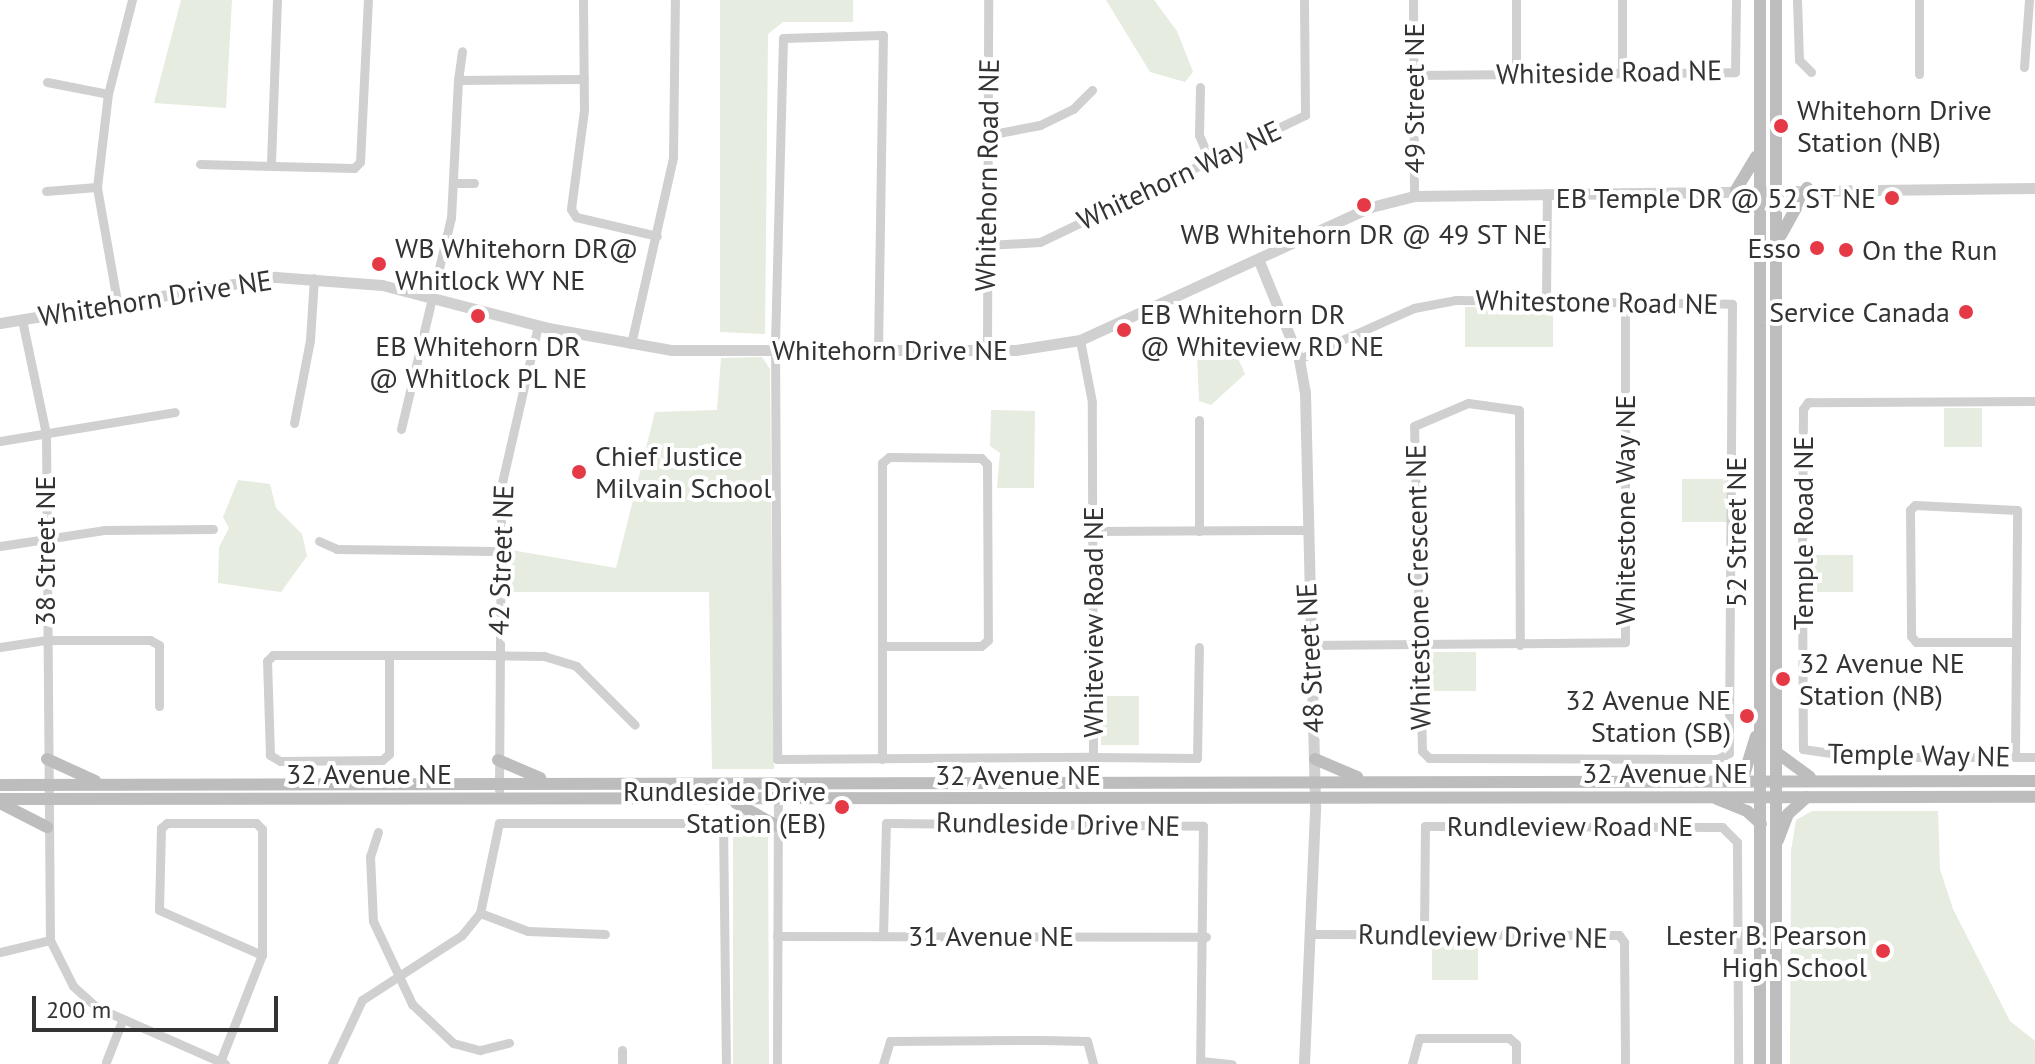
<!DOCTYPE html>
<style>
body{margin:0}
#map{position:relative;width:2035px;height:1064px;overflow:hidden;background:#fff;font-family:"PT Sans",sans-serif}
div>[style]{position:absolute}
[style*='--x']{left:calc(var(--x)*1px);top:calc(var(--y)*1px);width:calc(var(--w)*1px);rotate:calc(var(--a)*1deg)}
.green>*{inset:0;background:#e6ecdf;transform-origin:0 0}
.minor>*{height:9px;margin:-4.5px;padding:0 4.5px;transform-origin:4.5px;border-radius:4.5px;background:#d0d0d0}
.tertiary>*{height:11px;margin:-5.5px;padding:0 5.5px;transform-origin:5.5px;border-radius:5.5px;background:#d0d0d0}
.secondary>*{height:12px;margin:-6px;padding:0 6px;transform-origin:6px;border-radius:6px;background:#bdbdbd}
.dots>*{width:22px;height:22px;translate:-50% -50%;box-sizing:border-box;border:4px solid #fff;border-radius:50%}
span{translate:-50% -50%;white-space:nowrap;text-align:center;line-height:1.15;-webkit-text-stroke:8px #fff;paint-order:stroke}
.street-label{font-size:28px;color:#333}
.poi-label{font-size:28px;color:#333}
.left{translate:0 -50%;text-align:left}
.right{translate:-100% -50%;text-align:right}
.scale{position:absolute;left:32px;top:996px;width:246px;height:36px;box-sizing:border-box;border:4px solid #333;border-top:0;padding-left:10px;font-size:24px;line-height:28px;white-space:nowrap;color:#333;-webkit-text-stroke:6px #fff;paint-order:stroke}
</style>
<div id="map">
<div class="green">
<div style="clip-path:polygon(181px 0,232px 0,226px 108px,154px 103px)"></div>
<div style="clip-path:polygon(720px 0,853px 0,853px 22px,783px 22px,768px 34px,765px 334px,720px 332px)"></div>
<div style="clip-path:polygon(1106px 0,1154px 0,1177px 31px,1193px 72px,1185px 82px,1150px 72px)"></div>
<div style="left:1465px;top:307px;width:88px;height:40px"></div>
<div style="clip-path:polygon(1230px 340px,1245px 374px,1211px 405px,1199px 401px,1197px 355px)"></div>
<div style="clip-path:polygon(762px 357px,770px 369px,774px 769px,712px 769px,709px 592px,512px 592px,511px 550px,616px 568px,655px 412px,717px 410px,721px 358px)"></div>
<div style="left:1944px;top:408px;width:38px;height:39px"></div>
<div style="clip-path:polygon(991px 410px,1035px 411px,1034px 488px,997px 488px,1000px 453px,990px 446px)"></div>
<div style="left:1682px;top:479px;width:48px;height:43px"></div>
<div style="clip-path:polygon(238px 480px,270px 484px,276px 508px,302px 534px,307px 556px,281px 592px,218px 583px,219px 547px,229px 528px,223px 517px)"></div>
<div style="left:1809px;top:555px;width:44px;height:37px"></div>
<div style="left:1476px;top:652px;width:39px;height:49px;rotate:90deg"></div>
<div style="left:1101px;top:696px;width:38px;height:49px"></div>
<div style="clip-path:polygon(733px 811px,751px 814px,766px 824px,768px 836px,769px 1064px,733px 1064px)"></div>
<div style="clip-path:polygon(1812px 811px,1938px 811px,1940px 869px,1953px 909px,2010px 1021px,2035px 1041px,2035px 1064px,1790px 1064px,1791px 851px,1796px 820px)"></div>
<div style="left:1432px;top:942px;width:46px;height:38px"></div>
</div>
<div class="minor">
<div style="--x:583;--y:0;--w:110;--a:89.5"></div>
<div style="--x:584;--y:110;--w:100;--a:97.5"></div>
<div style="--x:571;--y:209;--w:9;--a:58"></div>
<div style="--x:576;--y:217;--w:83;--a:13.2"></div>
<div style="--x:1413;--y:0;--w:196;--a:89.7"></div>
<div style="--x:1797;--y:0;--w:60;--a:88.1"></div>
<div style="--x:1799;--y:60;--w:17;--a:45"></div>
<div style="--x:1919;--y:0;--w:74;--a:90"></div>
<div style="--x:2024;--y:67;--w:67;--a:-85.7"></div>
<div style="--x:1622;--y:73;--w:73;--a:-90"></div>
<div style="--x:1516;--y:74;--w:74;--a:-90"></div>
<div style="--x:1414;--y:75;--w:321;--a:-0.5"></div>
<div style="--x:1735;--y:72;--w:72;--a:-89.2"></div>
<div style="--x:458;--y:80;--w:29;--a:-82"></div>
<div style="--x:47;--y:82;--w:62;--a:11.1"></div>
<div style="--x:1200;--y:87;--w:48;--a:91.2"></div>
<div style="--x:1199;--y:135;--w:26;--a:67"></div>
<div style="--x:988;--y:135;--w:53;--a:-10.9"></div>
<div style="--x:1040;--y:125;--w:37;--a:-26"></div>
<div style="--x:1073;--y:109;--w:27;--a:-45"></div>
<div style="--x:271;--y:163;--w:163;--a:-87.9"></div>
<div style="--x:200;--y:164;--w:154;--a:1.5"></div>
<div style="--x:354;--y:168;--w:8;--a:-45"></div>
<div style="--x:360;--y:162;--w:162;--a:-87.2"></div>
<div style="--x:453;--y:183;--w:21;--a:0"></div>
<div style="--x:46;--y:191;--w:51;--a:-4.5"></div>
<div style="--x:987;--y:245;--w:53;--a:-3.2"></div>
<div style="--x:1040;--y:242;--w:294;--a:-25.6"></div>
<div style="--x:1305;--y:115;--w:115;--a:-90.5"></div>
<div style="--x:117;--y:301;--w:116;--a:-100"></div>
<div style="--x:97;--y:187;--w:94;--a:-83.3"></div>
<div style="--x:108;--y:94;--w:97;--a:-75.7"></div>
<div style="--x:1546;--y:301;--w:107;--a:-89.5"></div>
<div style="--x:22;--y:320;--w:116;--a:78.1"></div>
<div style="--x:46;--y:434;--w:506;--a:89.55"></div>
<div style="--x:50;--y:940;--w:51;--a:63.4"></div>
<div style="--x:73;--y:986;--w:31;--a:42"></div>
<div style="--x:96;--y:1007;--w:141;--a:23.8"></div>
<div style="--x:631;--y:344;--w:192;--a:-77.3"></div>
<div style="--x:673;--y:157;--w:157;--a:-89.3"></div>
<div style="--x:878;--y:351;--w:316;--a:-89.1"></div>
<div style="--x:883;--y:35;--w:100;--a:178.3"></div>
<div style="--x:783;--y:38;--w:300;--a:91.5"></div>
<div style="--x:775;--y:338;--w:421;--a:89.7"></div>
<div style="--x:777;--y:759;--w:316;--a:-0.4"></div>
<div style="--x:1093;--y:757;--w:355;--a:-90.2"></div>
<div style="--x:1092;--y:402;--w:63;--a:-101"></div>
<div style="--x:987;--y:351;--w:351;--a:-89.8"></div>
<div style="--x:1299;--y:359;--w:126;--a:-23.9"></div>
<div style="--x:1414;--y:308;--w:43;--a:-10.8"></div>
<div style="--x:1456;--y:300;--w:276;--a:0.8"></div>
<div style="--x:1732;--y:304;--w:449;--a:90.4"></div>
<div style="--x:1729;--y:753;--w:13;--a:153"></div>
<div style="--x:1717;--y:759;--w:288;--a:-179.8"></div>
<div style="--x:1429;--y:758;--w:10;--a:-135"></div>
<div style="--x:1422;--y:751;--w:325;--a:-91.4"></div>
<div style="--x:1414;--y:426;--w:59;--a:-23.1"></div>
<div style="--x:1468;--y:403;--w:51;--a:7.8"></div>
<div style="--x:1519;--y:410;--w:235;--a:89.8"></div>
<div style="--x:2035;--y:401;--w:227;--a:179.7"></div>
<div style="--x:1808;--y:402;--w:9;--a:126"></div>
<div style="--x:1803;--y:409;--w:161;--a:90.4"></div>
<div style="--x:1802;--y:570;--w:179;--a:89.7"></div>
<div style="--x:1803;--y:749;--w:56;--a:8.3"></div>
<div style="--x:1858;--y:757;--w:177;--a:0"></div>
<div style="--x:1199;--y:420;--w:111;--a:90"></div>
<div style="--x:294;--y:423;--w:85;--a:-79.1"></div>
<div style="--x:310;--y:340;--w:62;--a:-86.3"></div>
<div style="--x:401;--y:429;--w:217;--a:-76.7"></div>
<div style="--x:451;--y:218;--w:138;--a:-87.1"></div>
<div style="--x:458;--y:80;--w:126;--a:-0.5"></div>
<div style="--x:0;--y:441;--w:177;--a:-9.4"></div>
<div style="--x:1093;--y:531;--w:212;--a:-0.3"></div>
<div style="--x:319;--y:541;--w:20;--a:24"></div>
<div style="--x:337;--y:549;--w:161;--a:0.7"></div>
<div style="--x:0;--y:546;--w:105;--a:-8.7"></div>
<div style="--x:104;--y:530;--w:109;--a:-0.5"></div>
<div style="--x:1309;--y:645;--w:316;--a:-0.5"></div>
<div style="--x:1625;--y:642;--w:341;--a:-90"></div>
<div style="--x:0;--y:647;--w:47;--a:-8.7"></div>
<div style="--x:46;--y:640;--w:104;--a:0"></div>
<div style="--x:150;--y:640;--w:10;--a:29"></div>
<div style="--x:159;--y:645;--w:61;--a:90"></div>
<div style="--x:389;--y:655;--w:99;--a:90"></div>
<div style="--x:389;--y:754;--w:9;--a:139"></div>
<div style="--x:382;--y:760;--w:102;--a:179.4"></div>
<div style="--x:280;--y:761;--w:12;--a:-149"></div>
<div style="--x:270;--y:755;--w:94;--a:-91.8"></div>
<div style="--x:267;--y:661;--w:8;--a:-45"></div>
<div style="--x:273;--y:655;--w:212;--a:0"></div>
<div style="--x:485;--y:655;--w:59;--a:1"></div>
<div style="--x:544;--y:656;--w:34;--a:17"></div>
<div style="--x:576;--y:666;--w:83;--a:45"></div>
<div style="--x:1093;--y:757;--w:104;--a:0.6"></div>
<div style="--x:1197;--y:758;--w:111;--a:-89"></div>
<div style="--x:2015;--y:757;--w:247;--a:-89.5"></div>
<div style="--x:2017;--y:510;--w:102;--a:-177.2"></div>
<div style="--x:1915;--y:505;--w:7;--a:135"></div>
<div style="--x:1910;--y:510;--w:126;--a:89.5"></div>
<div style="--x:1911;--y:636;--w:8;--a:50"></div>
<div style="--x:1916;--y:642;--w:100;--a:0"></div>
<div style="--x:882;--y:759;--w:296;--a:-90"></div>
<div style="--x:882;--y:463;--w:9;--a:-41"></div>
<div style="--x:889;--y:457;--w:92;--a:0.6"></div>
<div style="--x:981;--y:458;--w:8;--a:45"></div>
<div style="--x:987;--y:464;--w:176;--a:89.7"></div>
<div style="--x:988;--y:640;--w:9;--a:139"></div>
<div style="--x:981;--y:646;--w:97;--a:180"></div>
<div style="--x:499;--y:790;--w:303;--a:-89.6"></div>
<div style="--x:501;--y:487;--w:165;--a:-77.1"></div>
<div style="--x:378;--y:832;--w:25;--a:108"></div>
<div style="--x:370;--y:856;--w:65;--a:87.4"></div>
<div style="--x:373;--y:921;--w:92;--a:64.8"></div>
<div style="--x:412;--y:1004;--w:57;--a:43.6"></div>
<div style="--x:453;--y:1043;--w:28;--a:15"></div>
<div style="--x:480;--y:1050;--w:30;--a:-14"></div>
<div style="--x:480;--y:913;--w:51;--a:20.6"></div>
<div style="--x:528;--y:931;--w:77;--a:2.2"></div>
<div style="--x:1314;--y:934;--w:305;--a:0.2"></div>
<div style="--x:1619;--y:935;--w:9;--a:54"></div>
<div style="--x:1624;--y:942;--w:122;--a:89.5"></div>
<div style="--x:1424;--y:935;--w:109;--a:-89.5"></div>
<div style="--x:1425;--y:826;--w:297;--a:0.2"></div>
<div style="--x:1722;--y:827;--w:21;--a:45"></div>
<div style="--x:1737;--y:842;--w:222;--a:89.7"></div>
<div style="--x:777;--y:936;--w:429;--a:0.1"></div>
<div style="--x:883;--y:936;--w:113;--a:-88.5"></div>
<div style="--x:886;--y:823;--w:317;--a:0.5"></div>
<div style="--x:1203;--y:826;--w:238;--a:90.7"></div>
<div style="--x:0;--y:952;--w:51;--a:-13.5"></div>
<div style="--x:622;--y:1050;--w:14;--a:90"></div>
<div style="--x:1201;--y:1061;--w:31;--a:6"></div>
<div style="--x:106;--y:1062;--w:44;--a:-68.7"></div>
<div style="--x:220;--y:1062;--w:115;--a:-68.6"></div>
<div style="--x:262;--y:955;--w:126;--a:-90"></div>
<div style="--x:262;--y:829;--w:8;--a:-135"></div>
<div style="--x:256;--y:823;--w:89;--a:180"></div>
<div style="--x:167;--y:823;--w:8;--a:140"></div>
<div style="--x:161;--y:828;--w:82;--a:91.4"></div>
<div style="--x:159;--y:910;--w:112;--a:23.6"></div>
<div style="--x:332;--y:1064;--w:71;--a:-64.9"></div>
<div style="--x:362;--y:1000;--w:119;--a:-33"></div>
<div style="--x:462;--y:935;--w:28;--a:-51"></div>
<div style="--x:480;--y:913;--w:92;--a:-78.1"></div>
<div style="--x:499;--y:823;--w:224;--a:0"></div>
<div style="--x:723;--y:823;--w:241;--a:89.3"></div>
<div style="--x:777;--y:1064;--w:282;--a:-89.8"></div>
<div style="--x:883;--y:1064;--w:24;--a:-73"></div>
<div style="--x:890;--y:1041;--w:153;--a:-0.4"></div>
<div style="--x:1043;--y:1040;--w:44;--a:1.3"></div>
<div style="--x:1087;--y:1041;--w:24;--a:75"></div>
<div style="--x:1412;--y:1064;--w:27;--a:-75"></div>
<div style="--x:1419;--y:1038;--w:90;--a:0"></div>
<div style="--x:1509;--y:1038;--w:9;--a:41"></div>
<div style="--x:1516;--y:1044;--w:20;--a:90"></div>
</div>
<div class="tertiary">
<div style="--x:1259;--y:261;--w:106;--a:67.8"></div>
<div style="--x:1299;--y:359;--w:35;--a:80"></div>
<div style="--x:1305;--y:393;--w:418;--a:88.6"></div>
<div style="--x:1315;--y:811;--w:253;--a:92.5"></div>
<div style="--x:0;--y:323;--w:280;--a:-9.5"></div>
<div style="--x:276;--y:277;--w:106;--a:4.3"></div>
<div style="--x:382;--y:285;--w:171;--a:14.5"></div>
<div style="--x:548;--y:328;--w:126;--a:10.1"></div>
<div style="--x:672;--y:350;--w:344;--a:0"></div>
<div style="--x:1016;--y:350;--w:65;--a:-8.9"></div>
<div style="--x:1080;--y:340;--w:320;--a:-24.6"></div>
<div style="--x:1371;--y:207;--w:44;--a:-14.3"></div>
<div style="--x:1414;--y:196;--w:621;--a:-0.74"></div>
</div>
<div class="secondary">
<div style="--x:1760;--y:0;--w:1064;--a:90"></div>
<div style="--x:1736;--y:190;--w:39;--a:-59"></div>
<div style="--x:1781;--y:235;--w:54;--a:-61"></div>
<div style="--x:1776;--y:752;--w:42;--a:36.3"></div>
<div style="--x:47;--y:759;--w:53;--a:24.6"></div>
<div style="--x:1315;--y:759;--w:46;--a:23.2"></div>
<div style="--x:498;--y:760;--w:46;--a:23.2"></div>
<div style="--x:1734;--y:781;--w:14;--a:-39"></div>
<div style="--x:1745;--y:772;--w:37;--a:-73"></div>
<div style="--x:0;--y:785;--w:2035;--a:-0.11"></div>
<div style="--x:0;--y:799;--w:2035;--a:-0.06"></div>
<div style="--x:1717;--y:799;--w:32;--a:22"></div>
<div style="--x:1747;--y:811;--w:19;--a:43"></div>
<div style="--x:0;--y:803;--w:53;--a:27.1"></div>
<div style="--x:736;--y:803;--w:47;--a:29.3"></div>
<div style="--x:1778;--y:840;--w:28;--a:-69"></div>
<div style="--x:1788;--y:814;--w:25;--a:-42"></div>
<div style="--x:1776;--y:1064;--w:1064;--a:-90"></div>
</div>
<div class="dots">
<div style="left:1781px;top:126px;background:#e63946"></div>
<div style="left:1892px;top:198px;background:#e63946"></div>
<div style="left:1364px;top:205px;background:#e63946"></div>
<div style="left:1817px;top:248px;background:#e63946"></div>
<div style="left:1846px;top:250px;background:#e63946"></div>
<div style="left:379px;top:264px;background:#e63946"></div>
<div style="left:1966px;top:312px;background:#e63946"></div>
<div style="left:478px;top:316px;background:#e63946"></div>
<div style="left:1124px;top:330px;background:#e63946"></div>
<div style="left:579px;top:472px;background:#e63946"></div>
<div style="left:1783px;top:679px;background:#e63946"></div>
<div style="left:1747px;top:716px;background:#e63946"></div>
<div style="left:842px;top:807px;background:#e63946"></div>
<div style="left:1883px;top:951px;background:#e63946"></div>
</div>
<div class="street-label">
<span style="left:1609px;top:72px;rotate:-1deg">Whiteside Road NE</span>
<span style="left:1414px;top:98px;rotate:-90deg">49 Street NE</span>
<span style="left:987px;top:175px;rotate:-89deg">Whitehorn Road NE</span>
<span style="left:1179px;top:175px;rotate:-25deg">Whitehorn Way NE</span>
<span style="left:155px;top:298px;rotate:-9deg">Whitehorn Drive NE</span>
<span style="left:1597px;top:302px;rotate:1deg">Whitestone Road NE</span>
<span style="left:890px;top:350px">Whitehorn Drive NE</span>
<span style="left:1625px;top:510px;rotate:-90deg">Whitestone Way NE</span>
<span style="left:1736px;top:532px;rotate:-90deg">52 Street NE</span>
<span style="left:1803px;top:533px;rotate:-90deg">Temple Road NE</span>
<span style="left:45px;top:551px;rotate:-90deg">38 Street NE</span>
<span style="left:501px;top:560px;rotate:-88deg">42 Street NE</span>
<span style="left:1418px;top:587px;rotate:-91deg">Whitestone Crescent NE</span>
<span style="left:1093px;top:622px;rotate:-90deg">Whiteview Road NE</span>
<span style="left:1310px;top:658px;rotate:-93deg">48 Street NE</span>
<span style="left:1919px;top:755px;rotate:1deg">Temple Way NE</span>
<span style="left:1665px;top:773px">32 Avenue NE</span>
<span style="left:369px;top:774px">32 Avenue NE</span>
<span style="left:1018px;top:775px">32 Avenue NE</span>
<span style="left:1058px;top:824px;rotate:1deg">Rundleside Drive NE</span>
<span style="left:1570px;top:826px">Rundleview Road NE</span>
<span style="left:991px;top:936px">31 Avenue NE</span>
<span style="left:1483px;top:936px;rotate:1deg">Rundleview Drive NE</span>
</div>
<div class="poi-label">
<span class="left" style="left:1797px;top:126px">Whitehorn Drive<br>Station (NB)</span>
<span class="right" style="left:1876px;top:198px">EB Temple DR @ 52 ST NE</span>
<span style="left:1364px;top:234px">WB Whitehorn DR @ 49 ST NE</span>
<span class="left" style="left:395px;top:264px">WB Whitehorn DR@<br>Whitlock WY NE</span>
<span class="right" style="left:1801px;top:248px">Esso</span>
<span class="left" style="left:1862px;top:250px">On the Run</span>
<span class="right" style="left:1950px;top:312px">Service Canada</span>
<span class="left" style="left:1140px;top:330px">EB Whitehorn DR<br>@ Whiteview RD NE</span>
<span style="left:478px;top:362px">EB Whitehorn DR<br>@ Whitlock PL NE</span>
<span class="left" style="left:595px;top:472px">Chief Justice<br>Milvain School</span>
<span class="left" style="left:1799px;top:679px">32 Avenue NE<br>Station (NB)</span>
<span class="right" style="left:1731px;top:716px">32 Avenue NE<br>Station (SB)</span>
<span class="right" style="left:826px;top:807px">Rundleside Drive<br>Station (EB)</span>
<span class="right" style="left:1867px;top:951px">Lester B. Pearson<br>High School</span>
</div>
<div class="scale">200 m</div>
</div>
